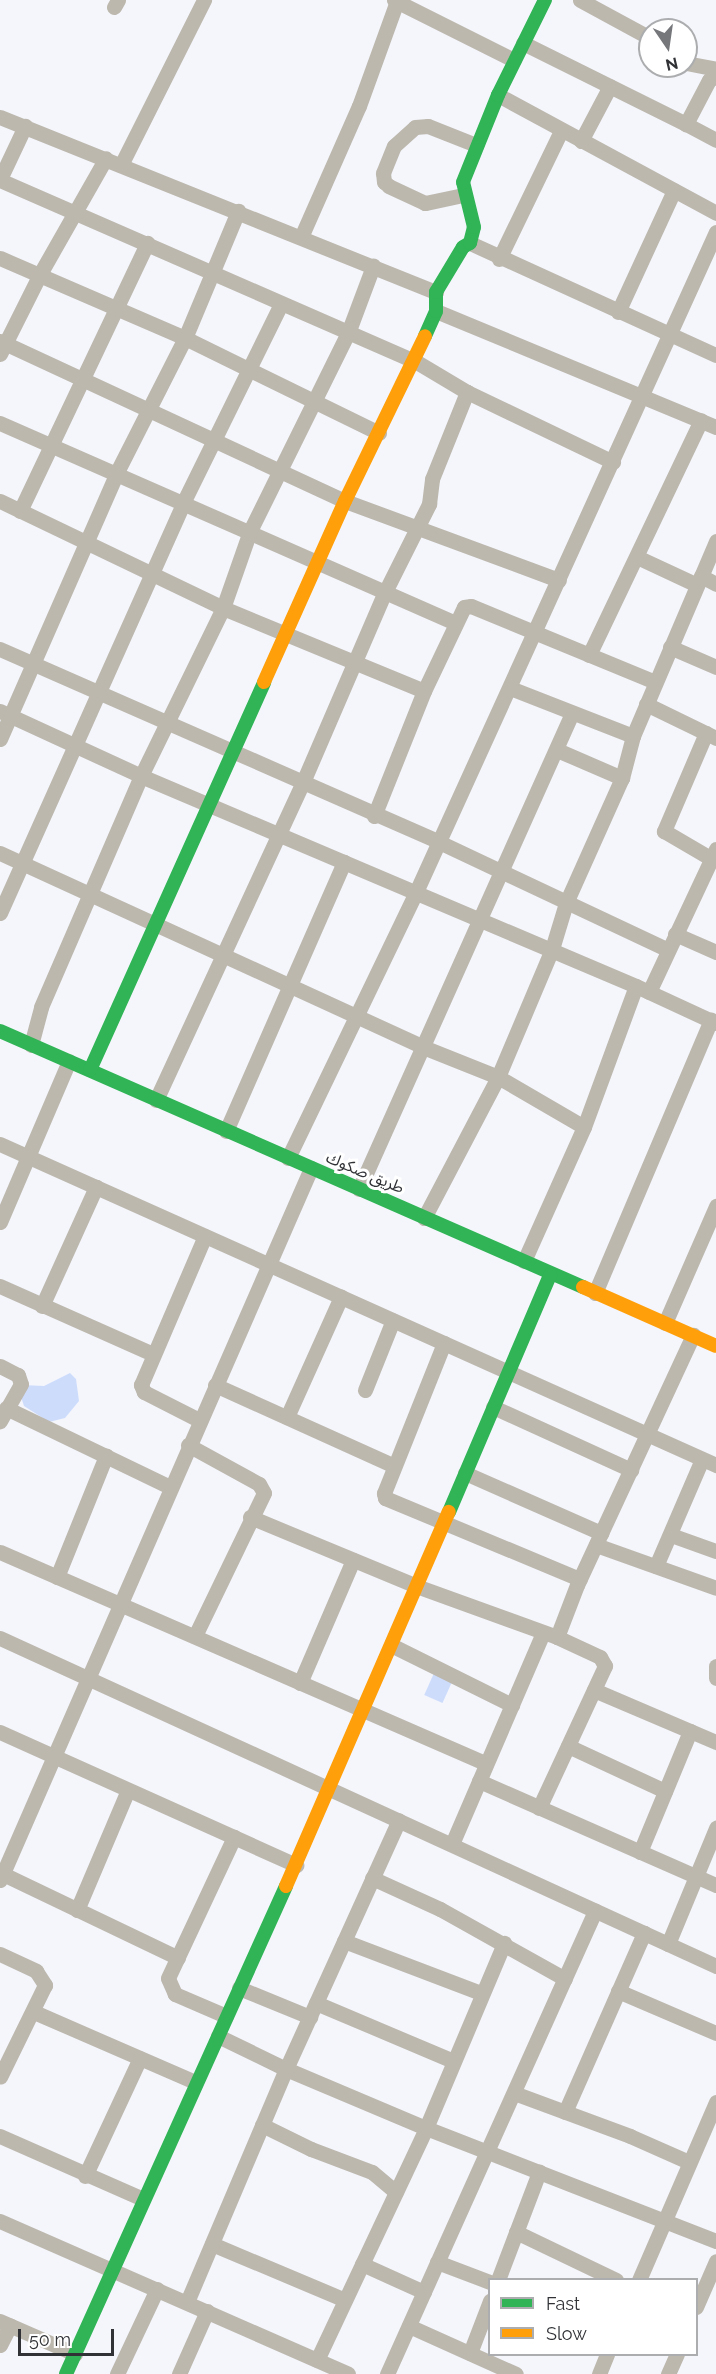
<!DOCTYPE html>
<meta charset="utf-8">
<style>
body{margin:0}
#map{position:relative;width:716px;height:2374px;overflow:hidden;background:#f4f6fc;font-family:Raleway,"Noto Sans Arabic",sans-serif}
div>[style]{position:absolute}
[style*='--x']{left:calc(var(--x)*1px);top:calc(var(--y)*1px);width:calc(var(--w)*1px);rotate:calc(var(--a)*1deg)}
.green>*{inset:0;background:#cedcfc;transform-origin:0 0}
.street>*{height:15px;margin:-7.5px;padding:0 7.5px;transform-origin:7.5px;border-radius:7.5px;background:#bdb8ae}
.fast>*{height:14px;margin:-7px;padding:0 7px;transform-origin:7px;border-radius:7px;background:#30b455}
.slow>*{height:14px;margin:-7px;padding:0 7px;transform-origin:7px;border-radius:7px;background:#ff9f0a}
span{translate:-50% -50%;white-space:nowrap;text-align:center;line-height:1.15;-webkit-text-stroke:6px #fff;paint-order:stroke}
.street-label{font-size:16px;color:#303236}
.legend{position:absolute;left:488px;top:2278px;width:210px;height:78px;box-sizing:border-box;background:#fff;border:2px solid #acadaf;margin:0;padding:8px 10px;list-style:none;font-size:18px;color:#303236}
.legend li{display:flex;align-items:center;gap:12px;height:30px}
.legend b{width:30px;border:2px solid #acadaf}
.north{position:absolute;left:638px;top:18px;width:60px;height:60px;box-sizing:border-box;background:#fff;border:2px solid #acadaf;border-radius:50%;rotate:167deg;font-size:16px;font-weight:700;line-height:24px;text-align:center;color:#303236}
.north::after{content:'';display:block;margin:auto;width:21px;height:27px;background:#75777b;clip-path:polygon(50% 0,100% 100%,50% 72%,0 100%)}
.scale{position:absolute;left:18px;top:2329px;width:96px;height:27px;box-sizing:border-box;border:3px solid #303236;border-top:0;padding-left:8px;font-size:18px;line-height:21px;white-space:nowrap;color:#303236;-webkit-text-stroke:4px #fff;paint-order:stroke}
</style>
<div id="map">
<div class="green">
<div style="clip-path:polygon(70px 1373px,76px 1379px,79px 1401px,65px 1418px,49px 1422px,24px 1406px,20px 1394px,23px 1385px,44px 1386px)"></div>
<div style="left:434px;top:1673px;width:20px;height:24px;rotate:24deg"></div>
</div>
<div class="street">
<div style="--x:394;--y:0;--w:134;--a:26.6"></div>
<div style="--x:580;--y:0;--w:80;--a:28.5"></div>
<div style="--x:114;--y:7;--w:8;--a:-60"></div>
<div style="--x:523;--y:43;--w:182;--a:26.4"></div>
<div style="--x:686;--y:63;--w:31;--a:11"></div>
<div style="--x:716;--y:76;--w:8;--a:150"></div>
<div style="--x:709;--y:80;--w:50;--a:117.6"></div>
<div style="--x:686;--y:124;--w:34;--a:28"></div>
<div style="--x:498;--y:95;--w:248;--a:28.4"></div>
<div style="--x:0;--y:117;--w:470;--a:21.9"></div>
<div style="--x:581;--y:141;--w:62;--a:-62.2"></div>
<div style="--x:121;--y:165;--w:185;--a:-63.3"></div>
<div style="--x:0;--y:179;--w:59;--a:-64.7"></div>
<div style="--x:0;--y:180;--w:453;--a:23.6"></div>
<div style="--x:415;--y:361;--w:61;--a:30.8"></div>
<div style="--x:467;--y:392;--w:162;--a:25.6"></div>
<div style="--x:463;--y:195;--w:39;--a:168"></div>
<div style="--x:425;--y:203;--w:40;--a:-155"></div>
<div style="--x:389;--y:186;--w:6;--a:-141"></div>
<div style="--x:384;--y:182;--w:9;--a:-96"></div>
<div style="--x:383;--y:173;--w:29;--a:-68"></div>
<div style="--x:394;--y:146;--w:28;--a:-42"></div>
<div style="--x:415;--y:127;--w:13;--a:-4"></div>
<div style="--x:428;--y:126;--w:52;--a:21.6"></div>
<div style="--x:302;--y:235;--w:141;--a:-66.2"></div>
<div style="--x:359;--y:106;--w:112;--a:-70.1"></div>
<div style="--x:470;--y:243;--w:270;--a:24.5"></div>
<div style="--x:0;--y:258;--w:202;--a:23.4"></div>
<div style="--x:185;--y:338;--w:138;--a:-67.3"></div>
<div style="--x:499;--y:259;--w:142;--a:-64.2"></div>
<div style="--x:436;--y:311;--w:303;--a:22.5"></div>
<div style="--x:618;--y:312;--w:134;--a:-65.3"></div>
<div style="--x:0;--y:341;--w:380;--a:24.9"></div>
<div style="--x:345;--y:501;--w:228;--a:20.3"></div>
<div style="--x:0;--y:354;--w:89;--a:-63.4"></div>
<div style="--x:40;--y:274;--w:133;--a:-60.4"></div>
<div style="--x:0;--y:423;--w:497;--a:23.7"></div>
<div style="--x:0;--y:501;--w:247;--a:25.6"></div>
<div style="--x:223;--y:608;--w:217;--a:22.4"></div>
<div style="--x:20;--y:511;--w:297;--a:-64.6"></div>
<div style="--x:637;--y:557;--w:66;--a:25"></div>
<div style="--x:701;--y:576;--w:17;--a:28"></div>
<div style="--x:670;--y:647;--w:50;--a:23.5"></div>
<div style="--x:0;--y:649;--w:480;--a:23.7"></div>
<div style="--x:439;--y:842;--w:253;--a:25.2"></div>
<div style="--x:589;--y:655;--w:260;--a:-64.5"></div>
<div style="--x:510;--y:688;--w:132;--a:21.3"></div>
<div style="--x:646;--y:704;--w:78;--a:25.9"></div>
<div style="--x:0;--y:711;--w:155;--a:24.7"></div>
<div style="--x:141;--y:776;--w:538;--a:22.99"></div>
<div style="--x:706;--y:733;--w:107;--a:113.2"></div>
<div style="--x:664;--y:831;--w:53;--a:30.4"></div>
<div style="--x:0;--y:739;--w:292;--a:-66.3"></div>
<div style="--x:117;--y:472;--w:150;--a:-63.1"></div>
<div style="--x:185;--y:338;--w:216;--a:26.1"></div>
<div style="--x:557;--y:750;--w:71;--a:23.3"></div>
<div style="--x:374;--y:816;--w:135;--a:-68.2"></div>
<div style="--x:424;--y:691;--w:93;--a:-64.5"></div>
<div style="--x:464;--y:607;--w:7;--a:-8"></div>
<div style="--x:471;--y:606;--w:199;--a:22.4"></div>
<div style="--x:0;--y:853;--w:465;--a:24.6"></div>
<div style="--x:423;--y:1047;--w:81;--a:21.8"></div>
<div style="--x:498;--y:1077;--w:99;--a:30.2"></div>
<div style="--x:0;--y:913;--w:451;--a:-65.9"></div>
<div style="--x:184;--y:501;--w:220;--a:-63.8"></div>
<div style="--x:675;--y:934;--w:45;--a:23.7"></div>
<div style="--x:649;--y:992;--w:158;--a:-64.9"></div>
<div style="--x:31;--y:1045;--w:39;--a:-75"></div>
<div style="--x:41;--y:1007;--w:252;--a:-66.6"></div>
<div style="--x:141;--y:776;--w:187;--a:-64"></div>
<div style="--x:223;--y:608;--w:82;--a:-70.7"></div>
<div style="--x:250;--y:531;--w:221;--a:-63.7"></div>
<div style="--x:348;--y:333;--w:72;--a:-69.5"></div>
<div style="--x:156;--y:1100;--w:350;--a:-65.2"></div>
<div style="--x:303;--y:782;--w:205;--a:-66.7"></div>
<div style="--x:384;--y:594;--w:101;--a:-63.4"></div>
<div style="--x:429;--y:504;--w:25;--a:-83"></div>
<div style="--x:432;--y:479;--w:94;--a:-68.1"></div>
<div style="--x:226;--y:1131;--w:294;--a:-66.3"></div>
<div style="--x:0;--y:1144;--w:785;--a:24.15"></div>
<div style="--x:288;--y:1158;--w:295;--a:-64.3"></div>
<div style="--x:416;--y:892;--w:725;--a:-65.56"></div>
<div style="--x:359;--y:1189;--w:521;--a:-65.89"></div>
<div style="--x:424;--y:1218;--w:159;--a:-62.3"></div>
<div style="--x:498;--y:1077;--w:139;--a:-67.1"></div>
<div style="--x:552;--y:949;--w:48;--a:-73.1"></div>
<div style="--x:566;--y:903;--w:137;--a:-65.9"></div>
<div style="--x:622;--y:778;--w:43;--a:-75.3"></div>
<div style="--x:633;--y:736;--w:212;--a:-66.9"></div>
<div style="--x:0;--y:1222;--w:175;--a:-66.8"></div>
<div style="--x:524;--y:1261;--w:147;--a:-65.9"></div>
<div style="--x:584;--y:1127;--w:150;--a:-69.8"></div>
<div style="--x:636;--y:986;--w:88;--a:24.8"></div>
<div style="--x:0;--y:1286;--w:167;--a:24"></div>
<div style="--x:595;--y:1293;--w:297;--a:-67"></div>
<div style="--x:42;--y:1306;--w:131;--a:-65.6"></div>
<div style="--x:665;--y:1323;--w:128;--a:-66.4"></div>
<div style="--x:444;--y:1343;--w:162;--a:111.8"></div>
<div style="--x:384;--y:1493;--w:5;--a:79"></div>
<div style="--x:385;--y:1498;--w:211;--a:22.6"></div>
<div style="--x:0;--y:1366;--w:20;--a:27"></div>
<div style="--x:18;--y:1375;--w:9;--a:72"></div>
<div style="--x:21;--y:1384;--w:43;--a:119.6"></div>
<div style="--x:215;--y:1385;--w:196;--a:24.3"></div>
<div style="--x:365;--y:1390;--w:75;--a:-68.2"></div>
<div style="--x:493;--y:1407;--w:152;--a:24.5"></div>
<div style="--x:6;--y:1408;--w:182;--a:25.7"></div>
<div style="--x:287;--y:1417;--w:132;--a:-65.8"></div>
<div style="--x:199;--y:1420;--w:62;--a:-153"></div>
<div style="--x:144;--y:1392;--w:8;--a:-113"></div>
<div style="--x:141;--y:1385;--w:162;--a:-66.8"></div>
<div style="--x:188;--y:1445;--w:81;--a:28.8"></div>
<div style="--x:259;--y:1484;--w:10;--a:61"></div>
<div style="--x:264;--y:1493;--w:159;--a:115.8"></div>
<div style="--x:465;--y:1473;--w:149;--a:23.8"></div>
<div style="--x:250;--y:1517;--w:183;--a:22.5"></div>
<div style="--x:419;--y:1587;--w:147;--a:19.9"></div>
<div style="--x:557;--y:1637;--w:56;--a:-69"></div>
<div style="--x:577;--y:1585;--w:276;--a:-65.1"></div>
<div style="--x:671;--y:1535;--w:48;--a:19.6"></div>
<div style="--x:596;--y:1545;--w:127;--a:19.7"></div>
<div style="--x:0;--y:1552;--w:529;--a:23.51"></div>
<div style="--x:656;--y:1566;--w:116;--a:-66.7"></div>
<div style="--x:57;--y:1577;--w:131;--a:-68"></div>
<div style="--x:0;--y:1638;--w:788;--a:24.61"></div>
<div style="--x:393;--y:1646;--w:133;--a:26.4"></div>
<div style="--x:716;--y:1666;--w:12;--a:90"></div>
<div style="--x:300;--y:1683;--w:134;--a:-66.7"></div>
<div style="--x:594;--y:1690;--w:133;--a:23.1"></div>
<div style="--x:0;--y:1732;--w:325;--a:24.2"></div>
<div style="--x:568;--y:1746;--w:107;--a:24.9"></div>
<div style="--x:479;--y:1781;--w:259;--a:23.7"></div>
<div style="--x:539;--y:1808;--w:157;--a:-65.1"></div>
<div style="--x:605;--y:1666;--w:10;--a:-119"></div>
<div style="--x:600;--y:1657;--w:47;--a:-155.1"></div>
<div style="--x:452;--y:1844;--w:230;--a:-66.7"></div>
<div style="--x:640;--y:1852;--w:131;--a:-67.5"></div>
<div style="--x:3;--y:1874;--w:194;--a:25.6"></div>
<div style="--x:372;--y:1878;--w:75;--a:24.5"></div>
<div style="--x:440;--y:1909;--w:143;--a:29.2"></div>
<div style="--x:0;--y:1880;--w:777;--a:-66.4"></div>
<div style="--x:77;--y:1910;--w:130;--a:-67"></div>
<div style="--x:344;--y:1941;--w:147;--a:20.8"></div>
<div style="--x:668;--y:1944;--w:126;--a:-67.5"></div>
<div style="--x:0;--y:1954;--w:40;--a:25"></div>
<div style="--x:36;--y:1971;--w:17;--a:57"></div>
<div style="--x:45;--y:1985;--w:102;--a:116.1"></div>
<div style="--x:239;--y:1988;--w:77;--a:22.2"></div>
<div style="--x:618;--y:1991;--w:107;--a:23.2"></div>
<div style="--x:316;--y:2003;--w:149;--a:22.9"></div>
<div style="--x:34;--y:2012;--w:176;--a:23.5"></div>
<div style="--x:226;--y:2016;--w:56;--a:-156.7"></div>
<div style="--x:175;--y:1994;--w:17;--a:-114"></div>
<div style="--x:168;--y:1978;--w:156;--a:-64.9"></div>
<div style="--x:218;--y:2036;--w:76;--a:25.9"></div>
<div style="--x:286;--y:2069;--w:152;--a:22.9"></div>
<div style="--x:426;--y:2128;--w:311;--a:21.3"></div>
<div style="--x:514;--y:2093;--w:124;--a:20.3"></div>
<div style="--x:630;--y:2136;--w:64;--a:23.8"></div>
<div style="--x:565;--y:2112;--w:196;--a:-66.2"></div>
<div style="--x:262;--y:2125;--w:55;--a:26.1"></div>
<div style="--x:311;--y:2149;--w:65;--a:20.7"></div>
<div style="--x:372;--y:2172;--w:31;--a:40"></div>
<div style="--x:0;--y:2136;--w:156;--a:23.8"></div>
<div style="--x:85;--y:2176;--w:130;--a:-65"></div>
<div style="--x:0;--y:2221;--w:380;--a:23.7"></div>
<div style="--x:516;--y:2232;--w:111;--a:25.6"></div>
<div style="--x:212;--y:2244;--w:144;--a:22.8"></div>
<div style="--x:437;--y:2262;--w:57;--a:20.7"></div>
<div style="--x:362;--y:2264;--w:68;--a:24.3"></div>
<div style="--x:498;--y:2280;--w:116;--a:-69.2"></div>
<div style="--x:639;--y:2280;--w:194;--a:-66.6"></div>
<div style="--x:187;--y:2302;--w:253;--a:-67"></div>
<div style="--x:286;--y:2069;--w:273;--a:-65.6"></div>
<div style="--x:696;--y:2307;--w:50;--a:-66.5"></div>
<div style="--x:0;--y:2321;--w:82;--a:23.7"></div>
<div style="--x:409;--y:2326;--w:117;--a:24.2"></div>
<div style="--x:0;--y:2345;--w:22;--a:-63"></div>
<div style="--x:470;--y:2353;--w:56;--a:-69"></div>
<div style="--x:317;--y:2360;--w:256;--a:-64.8"></div>
<div style="--x:426;--y:2128;--w:201;--a:-67.1"></div>
<div style="--x:117;--y:2374;--w:94;--a:-64.8"></div>
<div style="--x:179;--y:2374;--w:69;--a:-66"></div>
<div style="--x:387;--y:2374;--w:508;--a:-65.81"></div>
<div style="--x:599;--y:2374;--w:22;--a:-68"></div>
<div style="--x:668;--y:2374;--w:22;--a:-66"></div>
</div>
<div class="fast">
<div style="--x:425;--y:336;--w:27;--a:-66"></div>
<div style="--x:436;--y:311;--w:19;--a:-90"></div>
<div style="--x:436;--y:292;--w:52;--a:-59"></div>
<div style="--x:463;--y:247;--w:8;--a:-30"></div>
<div style="--x:470;--y:243;--w:16;--a:-76"></div>
<div style="--x:474;--y:227;--w:46;--a:-103.7"></div>
<div style="--x:463;--y:182;--w:94;--a:-68.1"></div>
<div style="--x:498;--y:95;--w:106;--a:-63.7"></div>
<div style="--x:0;--y:1031;--w:637;--a:23.71"></div>
<div style="--x:90;--y:1070;--w:425;--a:-65.8"></div>
<div style="--x:449;--y:1512;--w:258;--a:-66.9"></div>
<div style="--x:66;--y:2374;--w:535;--a:-65.73"></div>
</div>
<div class="slow">
<div style="--x:264;--y:682;--w:198;--a:-65.9"></div>
<div style="--x:345;--y:501;--w:183;--a:-64.1"></div>
<div style="--x:583;--y:1287;--w:145;--a:23.9"></div>
<div style="--x:286;--y:1886;--w:408;--a:-66.5"></div>
</div>
<div class="street-label">
<span style="left:365px;top:1173px;rotate:23deg">طريق صكوك</span>
</div>
<ul class="legend">
<li><b style="height:8px;background:#30b455"></b>Fast</li>
<li><b style="height:8px;background:#ff9f0a"></b>Slow</li>
</ul>
<div class="north">N</div>
<div class="scale">50 m</div>
</div>
